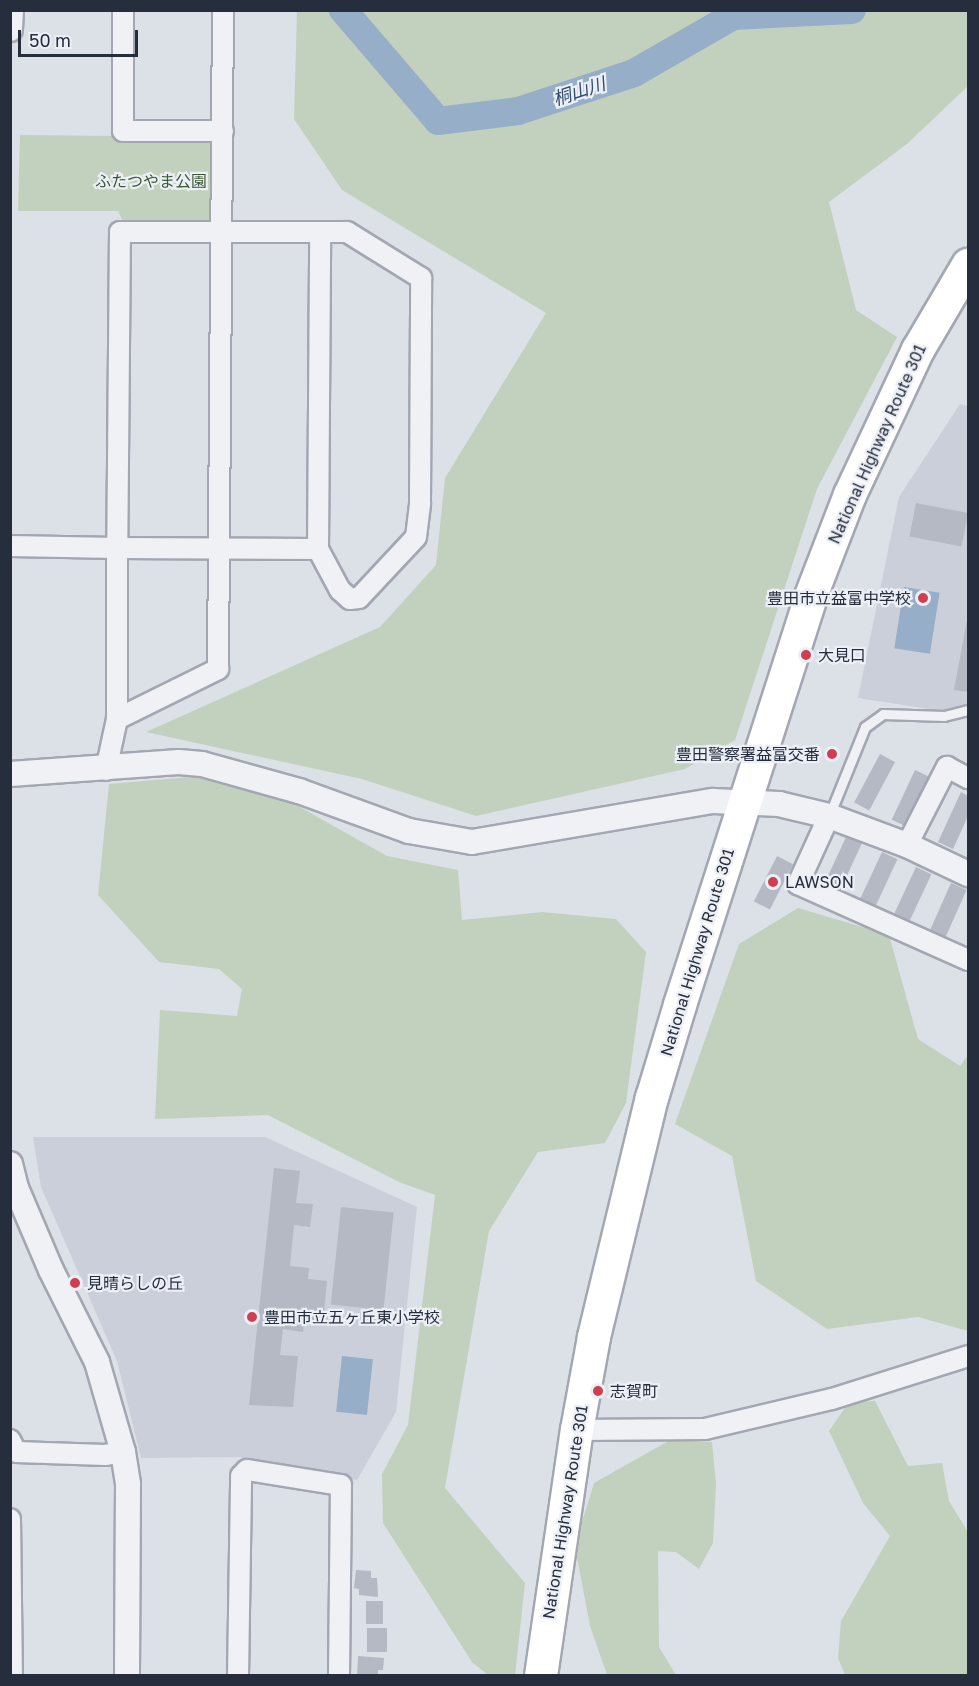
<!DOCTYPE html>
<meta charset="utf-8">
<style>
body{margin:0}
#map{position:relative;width:979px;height:1686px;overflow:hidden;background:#dce0e7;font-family:"Golos Text","Noto Sans JP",sans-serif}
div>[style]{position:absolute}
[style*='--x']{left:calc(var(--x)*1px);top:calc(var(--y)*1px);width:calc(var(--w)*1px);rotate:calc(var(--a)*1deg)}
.built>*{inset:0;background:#cacfd9}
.green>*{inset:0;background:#c2d1bd}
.water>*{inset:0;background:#96aec8;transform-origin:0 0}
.river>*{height:28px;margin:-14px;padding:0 14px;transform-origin:14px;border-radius:14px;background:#96aec8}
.building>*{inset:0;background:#b4b9c4;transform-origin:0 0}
.roads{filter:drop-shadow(2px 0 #a2a7b1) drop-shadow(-2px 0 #a2a7b1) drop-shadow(0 2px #a2a7b1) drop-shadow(0 -2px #a2a7b1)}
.service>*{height:9px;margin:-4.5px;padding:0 4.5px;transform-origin:4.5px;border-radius:4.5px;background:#eff1f5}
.minor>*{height:20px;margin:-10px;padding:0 10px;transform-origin:10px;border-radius:10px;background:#eff1f5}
.tertiary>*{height:24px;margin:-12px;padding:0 12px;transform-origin:12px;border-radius:12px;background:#eff1f5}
.trunk>*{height:32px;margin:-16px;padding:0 16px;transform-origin:16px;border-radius:16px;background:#fff}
.dots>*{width:16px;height:16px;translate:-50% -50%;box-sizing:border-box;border:3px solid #eceff5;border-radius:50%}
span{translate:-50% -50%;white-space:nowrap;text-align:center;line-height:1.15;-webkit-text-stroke:4.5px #eceff5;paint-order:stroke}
.park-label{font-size:16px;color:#3a5933}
.street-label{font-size:16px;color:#262e3d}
.poi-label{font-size:16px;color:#262e3d}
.right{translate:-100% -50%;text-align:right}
.left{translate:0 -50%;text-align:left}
.water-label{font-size:18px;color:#304c72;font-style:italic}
.frame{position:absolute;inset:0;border:12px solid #262e3d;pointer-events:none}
.scale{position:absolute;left:18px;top:30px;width:120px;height:27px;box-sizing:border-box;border:3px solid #262e3d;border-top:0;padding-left:8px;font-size:18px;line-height:21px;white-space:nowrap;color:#262e3d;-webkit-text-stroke:4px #eceff5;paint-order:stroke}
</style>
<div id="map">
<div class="built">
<div style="clip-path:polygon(960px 404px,968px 406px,968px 715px,858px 698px,899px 497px)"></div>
<div style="clip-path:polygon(33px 1137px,265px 1137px,417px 1207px,396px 1412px,357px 1480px,239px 1457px,141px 1458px,117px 1361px,41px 1187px)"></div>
</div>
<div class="green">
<div style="clip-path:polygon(297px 11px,968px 11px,968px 86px,907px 144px,829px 202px,856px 310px,897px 337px,817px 489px,735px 740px,685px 769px,476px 816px,362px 779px,146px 732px,380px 627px,436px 565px,445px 478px,546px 313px,342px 190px,294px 119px)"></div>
<div style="clip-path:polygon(20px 135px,215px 137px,214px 225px,125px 225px,118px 211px,18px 211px)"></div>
<div style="clip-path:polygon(201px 776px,289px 801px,387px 856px,458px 870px,462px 920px,542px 912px,616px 919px,646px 952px,626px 1103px,605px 1143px,538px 1152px,489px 1231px,445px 1488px,525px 1583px,515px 1675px,488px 1675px,472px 1662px,383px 1523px,382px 1474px,408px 1425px,435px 1195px,399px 1182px,268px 1115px,155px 1119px,160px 1010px,237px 1016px,242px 989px,219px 969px,159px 962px,98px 895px,109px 784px)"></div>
<div style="clip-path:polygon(798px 908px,889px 935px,918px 1039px,960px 1066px,968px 1055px,968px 1331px,918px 1317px,827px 1329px,756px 1281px,732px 1156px,675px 1124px,739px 944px)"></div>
<div style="clip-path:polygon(875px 1401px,908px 1466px,942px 1463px,949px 1501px,968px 1532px,968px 1675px,845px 1675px,838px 1658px,841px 1621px,890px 1536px,863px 1503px,829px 1431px,849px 1402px)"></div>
<div style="clip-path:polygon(672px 1439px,712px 1442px,716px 1484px,713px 1543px,699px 1569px,676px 1552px,658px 1551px,659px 1647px,676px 1675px,607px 1675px,590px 1626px,577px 1557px,582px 1522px,594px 1483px)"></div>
</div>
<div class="water">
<div style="left:904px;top:587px;width:36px;height:62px;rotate:9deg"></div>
<div style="left:342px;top:1356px;width:31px;height:56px;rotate:6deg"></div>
</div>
<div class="river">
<div style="--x:343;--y:10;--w:146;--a:49.4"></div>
<div style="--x:438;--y:121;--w:81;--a:-7.1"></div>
<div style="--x:518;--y:111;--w:122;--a:-18.1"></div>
<div style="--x:634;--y:73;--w:114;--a:-29.9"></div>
<div style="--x:733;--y:16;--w:119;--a:-2.9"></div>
</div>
<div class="building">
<div style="left:916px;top:503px;width:53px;height:34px;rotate:11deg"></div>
<div style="clip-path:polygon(967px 620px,968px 621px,968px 692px,954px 690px)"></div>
<div style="left:880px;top:754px;width:17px;height:55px;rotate:28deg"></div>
<div style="left:915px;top:770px;width:17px;height:55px;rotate:25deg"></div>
<div style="clip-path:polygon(961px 792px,968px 796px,968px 816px,953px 849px,938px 842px)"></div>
<div style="left:847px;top:835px;width:17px;height:54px;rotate:25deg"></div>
<div style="left:882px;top:852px;width:17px;height:54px;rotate:25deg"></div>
<div style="left:777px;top:856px;width:18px;height:51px;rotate:27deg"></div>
<div style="left:916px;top:867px;width:17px;height:55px;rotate:25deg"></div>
<div style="left:951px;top:883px;width:17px;height:55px;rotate:24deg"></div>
<div style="clip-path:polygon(274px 1168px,300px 1171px,296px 1203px,313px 1204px,310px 1227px,294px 1225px,290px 1266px,309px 1268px,308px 1279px,327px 1281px,323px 1323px,304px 1321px,303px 1332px,283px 1329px,280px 1355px,298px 1356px,293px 1407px,249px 1405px)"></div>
<div style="left:341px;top:1207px;width:53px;height:98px;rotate:6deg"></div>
<div style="clip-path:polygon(356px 1570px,371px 1571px,371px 1578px,377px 1578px,378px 1597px,359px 1595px,359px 1589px,354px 1588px)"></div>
<div style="left:366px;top:1601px;width:17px;height:23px"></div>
<div style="left:367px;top:1628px;width:20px;height:24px"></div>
<div style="clip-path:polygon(358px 1656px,384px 1658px,383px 1670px,378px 1670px,378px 1675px,357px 1676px)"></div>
</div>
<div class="roads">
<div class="service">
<div style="--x:829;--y:816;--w:96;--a:-68"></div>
<div style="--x:865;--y:727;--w:22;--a:-36"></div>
<div style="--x:883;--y:714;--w:61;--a:1.9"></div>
<div style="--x:944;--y:716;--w:25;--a:-14"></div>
</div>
<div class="minor">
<div style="--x:123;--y:10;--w:121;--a:90"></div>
<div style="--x:123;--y:131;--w:100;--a:0"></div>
<div style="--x:10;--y:546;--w:107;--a:1.1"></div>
<div style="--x:117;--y:548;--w:201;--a:0.3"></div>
<div style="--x:318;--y:549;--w:47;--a:61.8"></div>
<div style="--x:340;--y:590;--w:13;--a:42"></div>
<div style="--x:350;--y:599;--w:9;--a:-6"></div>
<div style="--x:359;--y:598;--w:83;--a:-46.9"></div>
<div style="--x:416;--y:537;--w:35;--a:-83"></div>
<div style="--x:420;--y:502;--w:224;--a:-89.7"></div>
<div style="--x:421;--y:278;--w:87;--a:-148.1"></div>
<div style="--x:347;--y:232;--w:227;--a:180"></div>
<div style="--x:120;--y:232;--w:316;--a:90.5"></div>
<div style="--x:117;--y:548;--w:171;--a:90"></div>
<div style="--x:117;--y:719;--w:52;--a:102.2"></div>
<div style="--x:318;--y:549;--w:317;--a:-89.6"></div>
<div style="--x:117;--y:719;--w:113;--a:-26.3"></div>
<div style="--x:218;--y:669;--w:659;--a:-89.57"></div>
<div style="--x:829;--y:816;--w:75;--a:114.5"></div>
<div style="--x:798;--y:884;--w:186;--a:24.1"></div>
<div style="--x:907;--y:845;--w:88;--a:-62.9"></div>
<div style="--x:947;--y:767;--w:24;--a:28"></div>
<div style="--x:577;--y:1430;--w:128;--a:-0.4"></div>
<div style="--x:705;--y:1429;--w:130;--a:-13.3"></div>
<div style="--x:832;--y:1399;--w:143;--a:-17.5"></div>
<div style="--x:10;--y:1440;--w:13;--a:63"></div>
<div style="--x:16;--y:1452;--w:89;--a:1.9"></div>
<div style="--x:105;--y:1455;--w:18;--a:-9"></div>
<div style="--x:10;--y:1519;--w:157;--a:89.3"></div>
<div style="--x:238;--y:1676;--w:200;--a:-89.1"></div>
<div style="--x:241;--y:1476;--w:8;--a:-45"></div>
<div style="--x:247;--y:1470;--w:95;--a:9.1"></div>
<div style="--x:341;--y:1485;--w:191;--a:90.6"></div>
</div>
<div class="tertiary">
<div style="--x:10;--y:29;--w:19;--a:-87"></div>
<div style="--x:10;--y:774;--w:169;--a:-4.1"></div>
<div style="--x:179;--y:762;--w:23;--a:5"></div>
<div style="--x:202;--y:764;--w:101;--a:15.6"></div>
<div style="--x:299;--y:791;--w:117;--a:20"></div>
<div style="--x:409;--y:831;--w:64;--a:9.9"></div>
<div style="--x:472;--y:842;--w:244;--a:-9.7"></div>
<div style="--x:713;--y:801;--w:66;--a:2.6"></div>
<div style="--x:779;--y:804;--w:51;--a:13.5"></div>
<div style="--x:829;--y:816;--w:83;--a:20.4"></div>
<div style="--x:907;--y:845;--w:68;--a:25.4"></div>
<div style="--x:10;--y:1164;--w:25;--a:76"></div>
<div style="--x:16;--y:1188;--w:89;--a:66.9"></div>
<div style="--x:51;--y:1270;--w:103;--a:63.4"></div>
<div style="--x:97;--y:1362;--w:94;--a:73.9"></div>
<div style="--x:123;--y:1452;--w:32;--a:81"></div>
<div style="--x:128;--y:1484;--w:192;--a:90.3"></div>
</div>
<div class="trunk">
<div style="--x:541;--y:1676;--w:249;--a:-81.7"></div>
<div style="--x:577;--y:1430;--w:95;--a:-79.6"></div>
<div style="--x:594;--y:1337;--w:246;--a:-76.4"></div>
<div style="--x:652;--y:1098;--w:97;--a:-73.2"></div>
<div style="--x:680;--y:1005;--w:429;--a:-72.2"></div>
<div style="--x:811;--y:596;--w:108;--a:-68.9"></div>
<div style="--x:850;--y:495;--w:160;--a:-64.9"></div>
<div style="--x:918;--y:350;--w:99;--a:-59.5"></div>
</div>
</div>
<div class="dots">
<div style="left:923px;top:598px;background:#d03e52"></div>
<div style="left:806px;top:655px;background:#d03e52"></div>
<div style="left:832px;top:754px;background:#d03e52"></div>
<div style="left:773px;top:882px;background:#d03e52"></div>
<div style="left:75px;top:1283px;background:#d03e52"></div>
<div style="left:252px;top:1317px;background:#d03e52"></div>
<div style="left:598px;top:1391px;background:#d03e52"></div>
</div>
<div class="park-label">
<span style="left:151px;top:181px">ふたつやま公園</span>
</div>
<div class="street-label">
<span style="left:877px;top:444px;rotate:-66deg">National Highway Route 301</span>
<span style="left:697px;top:952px;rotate:-73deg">National Highway Route 301</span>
<span style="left:565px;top:1512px;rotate:-81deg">National Highway Route 301</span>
</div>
<div class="poi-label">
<span class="right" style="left:911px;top:598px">豊田市立益富中学校</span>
<span class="left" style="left:818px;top:655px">大見口</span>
<span class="right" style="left:820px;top:754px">豊田警察署益富交番</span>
<span class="left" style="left:785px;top:882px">LAWSON</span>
<span class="left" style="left:87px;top:1283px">見晴らしの丘</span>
<span class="left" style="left:264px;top:1317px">豊田市立五ヶ丘東小学校</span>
<span class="left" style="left:610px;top:1391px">志賀町</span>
</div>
<div class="water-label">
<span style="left:579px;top:91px;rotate:-18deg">桐山川</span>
</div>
<div class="frame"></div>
<div class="scale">50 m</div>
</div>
